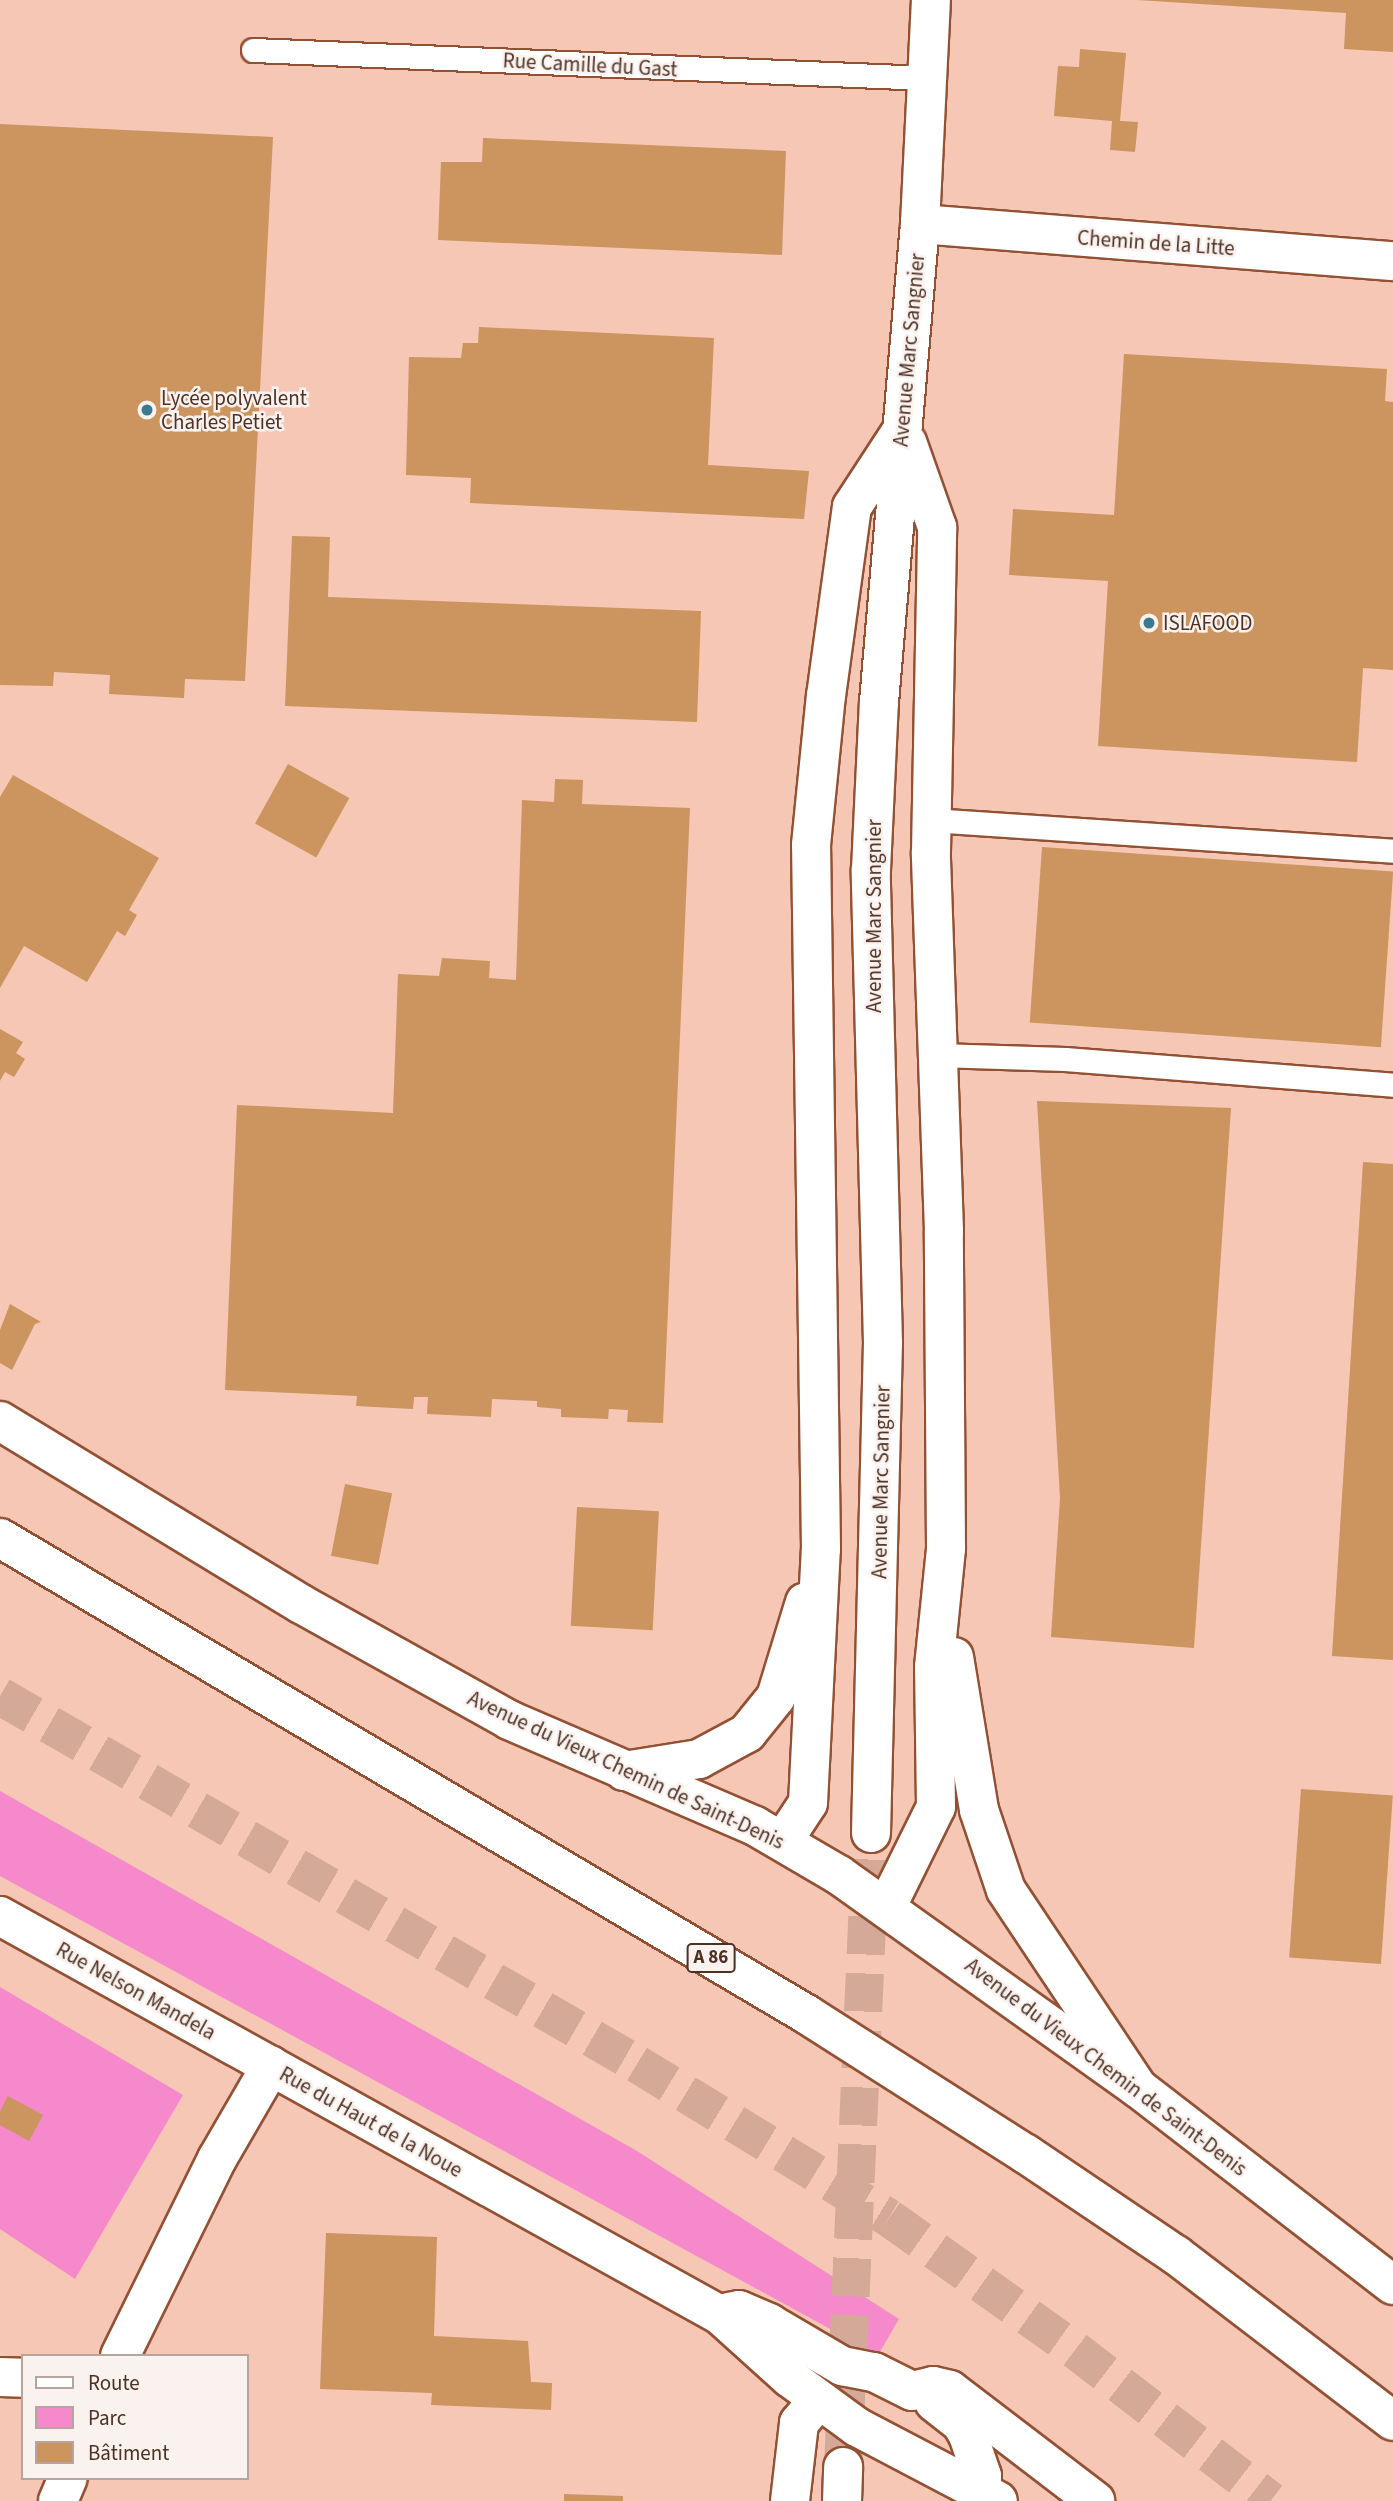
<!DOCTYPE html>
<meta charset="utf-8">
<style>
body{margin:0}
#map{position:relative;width:1393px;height:2501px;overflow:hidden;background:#f5c7b4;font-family:"Source Sans 3",sans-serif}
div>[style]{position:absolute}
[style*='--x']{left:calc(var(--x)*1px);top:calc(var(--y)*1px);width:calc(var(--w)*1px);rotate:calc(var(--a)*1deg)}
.green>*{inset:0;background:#f589cb}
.building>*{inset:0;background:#cc945e;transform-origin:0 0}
.secondary-tunnel>*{height:38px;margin-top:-19px;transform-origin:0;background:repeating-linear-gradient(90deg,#d4a997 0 38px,transparent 0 57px)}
.highway-tunnel>*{height:38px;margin-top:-19px;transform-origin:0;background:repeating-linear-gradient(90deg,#d4a997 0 38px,transparent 0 57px)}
.roads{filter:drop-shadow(2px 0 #935134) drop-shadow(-2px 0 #935134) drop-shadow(0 2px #935134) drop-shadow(0 -2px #935134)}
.lane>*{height:23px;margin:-11.5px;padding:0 11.5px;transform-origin:11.5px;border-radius:11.5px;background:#fff}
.street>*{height:38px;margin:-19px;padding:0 19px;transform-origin:19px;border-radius:19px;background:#fff}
.secondary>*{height:38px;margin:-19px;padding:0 19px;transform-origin:19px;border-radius:19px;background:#fff}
.highway>*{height:38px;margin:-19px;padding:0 19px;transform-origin:19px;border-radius:19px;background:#fff}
.dots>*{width:19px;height:19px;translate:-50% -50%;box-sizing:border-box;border:4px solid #faf2ef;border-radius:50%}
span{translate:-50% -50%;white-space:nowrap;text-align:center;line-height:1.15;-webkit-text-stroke:5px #faf2ef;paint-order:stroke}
.shield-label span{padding:2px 5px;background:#faf2ef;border:2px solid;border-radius:5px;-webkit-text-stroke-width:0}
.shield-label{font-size:19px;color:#4f3124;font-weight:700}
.street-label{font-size:21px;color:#4f3124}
.poi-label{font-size:21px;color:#4f3124}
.left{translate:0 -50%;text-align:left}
.legend{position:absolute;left:21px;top:2354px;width:228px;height:126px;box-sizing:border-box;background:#faf2ef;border:2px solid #b6a59e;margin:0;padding:9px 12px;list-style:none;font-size:21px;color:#4f3124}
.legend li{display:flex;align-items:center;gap:14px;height:35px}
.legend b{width:35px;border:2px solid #b6a59e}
</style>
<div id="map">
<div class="green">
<div style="clip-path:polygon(0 1791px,637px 2151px,899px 2319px,878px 2355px,0 1876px)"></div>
<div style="clip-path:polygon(0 1987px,183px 2095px,75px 2279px,0 2229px)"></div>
</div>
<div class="building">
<div style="clip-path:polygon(1137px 0,1393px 0,1393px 52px,1344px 49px,1346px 13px)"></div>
<div style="clip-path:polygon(1080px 49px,1126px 53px,1120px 121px,1138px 122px,1135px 152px,1110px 150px,1112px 121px,1054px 116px,1058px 66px,1079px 67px)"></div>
<div style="clip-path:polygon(0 124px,273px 137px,245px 681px,185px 679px,184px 698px,109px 694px,110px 675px,54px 672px,53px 686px,0 685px)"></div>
<div style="clip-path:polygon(483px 138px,786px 151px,782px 255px,438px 240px,441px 162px,482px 162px)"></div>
<div style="clip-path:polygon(479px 327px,714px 338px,708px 465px,809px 471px,804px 519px,470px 503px,471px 478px,406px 475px,409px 357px,461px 358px,463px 343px,478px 343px)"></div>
<div style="clip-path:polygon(1124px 354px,1387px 369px,1385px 401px,1393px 402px,1393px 670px,1363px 668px,1357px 762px,1098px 746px,1108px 581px,1009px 575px,1013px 509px,1114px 515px)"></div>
<div style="clip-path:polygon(292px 536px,330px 537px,328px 597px,701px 611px,697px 722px,285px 706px)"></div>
<div style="left:288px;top:764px;width:70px;height:68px;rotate:29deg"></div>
<div style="clip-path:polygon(13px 775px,159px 858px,129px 910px,137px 915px,125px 936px,117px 931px,87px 982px,24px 946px,0 988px,0 797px)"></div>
<div style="clip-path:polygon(555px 779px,583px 780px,582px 804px,690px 808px,663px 1423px,627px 1422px,628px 1410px,609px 1409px,608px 1419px,561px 1417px,561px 1409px,537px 1407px,537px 1401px,492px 1399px,491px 1417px,427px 1414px,428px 1397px,414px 1397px,413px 1409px,356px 1406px,357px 1396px,225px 1390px,237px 1105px,393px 1113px,398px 974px,439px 976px,442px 958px,490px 961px,489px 978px,516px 980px,522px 800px,554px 802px)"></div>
<div style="left:1042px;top:847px;width:352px;height:176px;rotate:4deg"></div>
<div style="clip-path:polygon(0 1029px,23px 1042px,16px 1053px,25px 1059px,14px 1077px,5px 1072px,0 1081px)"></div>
<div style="clip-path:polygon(1037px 1101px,1231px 1108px,1194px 1648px,1051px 1637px,1060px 1498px)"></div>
<div style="clip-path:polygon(1363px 1162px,1393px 1164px,1393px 1660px,1332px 1656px)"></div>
<div style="clip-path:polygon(10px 1304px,41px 1322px,35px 1324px,12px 1370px,0 1363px,0 1330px)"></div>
<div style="left:345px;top:1484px;width:48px;height:73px;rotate:11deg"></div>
<div style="left:577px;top:1507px;width:82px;height:119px;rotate:3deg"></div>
<div style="left:1301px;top:1789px;width:92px;height:169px;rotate:4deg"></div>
<div style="clip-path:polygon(8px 2096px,43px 2115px,29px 2141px,0 2125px,0 2111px)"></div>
<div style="clip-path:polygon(326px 2233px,437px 2237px,434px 2336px,528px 2341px,531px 2382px,552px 2383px,551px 2410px,431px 2405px,432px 2393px,320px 2389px)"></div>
<div style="clip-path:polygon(564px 2494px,623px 2496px,623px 2501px,564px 2501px)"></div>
</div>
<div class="secondary-tunnel">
<div style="--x:843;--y:2467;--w:635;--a:-87.47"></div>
</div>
<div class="highway-tunnel">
<div style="--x:0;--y:1696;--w:736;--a:30.02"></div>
<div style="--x:637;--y:2064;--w:295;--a:31.4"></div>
<div style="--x:889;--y:2218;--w:228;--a:35.4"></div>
<div style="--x:1075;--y:2350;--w:247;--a:37.6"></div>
</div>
<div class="roads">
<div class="lane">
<div style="--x:253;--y:50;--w:675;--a:2.38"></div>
<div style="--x:931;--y:820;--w:463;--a:3.8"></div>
<div style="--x:937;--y:1055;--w:128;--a:1.8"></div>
<div style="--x:1065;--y:1059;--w:329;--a:4.5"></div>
</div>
<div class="street">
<div style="--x:920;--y:224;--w:474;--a:4.5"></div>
<div style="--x:0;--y:1421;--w:352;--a:31.3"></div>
<div style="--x:301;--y:1604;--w:238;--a:29.1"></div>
<div style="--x:509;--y:1720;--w:268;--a:23.3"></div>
<div style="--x:755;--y:1826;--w:97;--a:30.3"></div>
<div style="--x:839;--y:1875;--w:367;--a:35.5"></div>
<div style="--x:1138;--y:2088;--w:322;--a:37.7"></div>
<div style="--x:0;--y:1916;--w:823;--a:28.99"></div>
<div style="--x:720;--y:2315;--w:94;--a:42"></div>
<div style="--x:790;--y:2378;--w:83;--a:36.2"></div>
<div style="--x:857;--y:2427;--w:159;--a:27.7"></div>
<div style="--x:729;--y:2312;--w:10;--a:-11"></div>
<div style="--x:739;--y:2310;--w:33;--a:23"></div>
<div style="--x:769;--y:2323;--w:85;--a:30.5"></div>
<div style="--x:842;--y:2366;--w:33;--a:11"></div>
<div style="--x:874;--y:2372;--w:42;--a:26.6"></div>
<div style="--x:912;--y:2391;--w:22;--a:-13"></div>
<div style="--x:933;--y:2386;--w:17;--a:13"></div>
<div style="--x:950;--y:2390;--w:183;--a:37.4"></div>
<div style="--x:120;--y:2356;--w:220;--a:-63.8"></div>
<div style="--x:217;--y:2159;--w:108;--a:-59.9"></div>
<div style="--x:0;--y:2377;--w:23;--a:2"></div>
<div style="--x:934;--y:2402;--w:34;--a:38"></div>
<div style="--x:961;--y:2423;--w:14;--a:60"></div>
<div style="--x:968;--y:2435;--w:43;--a:71.1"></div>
<div style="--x:982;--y:2476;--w:25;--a:92"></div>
<div style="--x:58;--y:2501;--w:25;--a:-67"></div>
</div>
<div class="secondary">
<div style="--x:954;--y:1657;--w:155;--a:80.7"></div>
<div style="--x:979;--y:1810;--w:84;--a:71.4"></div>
<div style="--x:1006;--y:1890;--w:238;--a:56.3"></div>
<div style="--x:624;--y:1771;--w:76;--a:-9.1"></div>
<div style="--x:699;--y:1759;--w:55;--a:-28.4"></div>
<div style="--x:747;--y:1733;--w:46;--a:-51.1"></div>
<div style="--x:776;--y:1697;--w:99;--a:-73"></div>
<div style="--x:871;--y:1833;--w:490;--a:-88.6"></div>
<div style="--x:883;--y:1343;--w:473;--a:-91.5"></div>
<div style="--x:871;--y:870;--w:168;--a:-87.3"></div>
<div style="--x:879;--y:702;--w:480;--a:-85.1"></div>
<div style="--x:920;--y:224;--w:224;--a:-87.2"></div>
<div style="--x:783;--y:1841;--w:45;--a:-56.7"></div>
<div style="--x:808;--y:1803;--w:254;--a:-87.1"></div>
<div style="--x:821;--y:1549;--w:704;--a:-90.81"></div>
<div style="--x:811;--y:845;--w:150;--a:-84.3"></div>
<div style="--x:826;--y:696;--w:191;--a:-82.2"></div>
<div style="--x:852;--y:507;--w:86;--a:-56.9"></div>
<div style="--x:887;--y:1906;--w:110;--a:-63.7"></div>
<div style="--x:936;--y:1807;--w:140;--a:-90.8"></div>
<div style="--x:934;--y:1667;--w:120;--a:-84.2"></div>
<div style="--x:946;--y:1548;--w:317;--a:-90.4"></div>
<div style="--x:944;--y:1231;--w:379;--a:-92"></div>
<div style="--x:931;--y:852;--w:325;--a:-88.9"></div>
<div style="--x:937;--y:527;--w:90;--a:-109.4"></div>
<div style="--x:790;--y:2501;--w:79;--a:-83.4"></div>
<div style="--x:799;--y:2423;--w:30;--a:-50"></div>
<div style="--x:842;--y:2501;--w:34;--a:-88"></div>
</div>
<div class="highway">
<div style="--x:0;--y:1538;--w:936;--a:30.56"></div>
<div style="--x:806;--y:2014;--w:261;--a:32.5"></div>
<div style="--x:1026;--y:2154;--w:181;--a:34"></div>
<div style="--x:1176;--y:2255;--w:273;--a:37.4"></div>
</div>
</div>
<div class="dots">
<div style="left:147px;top:410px;background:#3c7a90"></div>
<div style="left:1149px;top:623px;background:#3c7a90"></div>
</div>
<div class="shield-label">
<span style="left:711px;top:1958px">A 86</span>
</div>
<div class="street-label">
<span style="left:590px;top:65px;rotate:3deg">Rue Camille du Gast</span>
<span style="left:1156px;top:243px;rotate:4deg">Chemin de la Litte</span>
<span style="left:909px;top:350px;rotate:-85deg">Avenue Marc Sangnier</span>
<span style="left:874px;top:916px;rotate:-90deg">Avenue Marc Sangnier</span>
<span style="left:881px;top:1482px;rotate:-89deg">Avenue Marc Sangnier</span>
<span style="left:626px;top:1770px;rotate:25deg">Avenue du Vieux Chemin de Saint-Denis</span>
<span style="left:136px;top:1991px;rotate:29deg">Rue Nelson Mandela</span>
<span style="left:1106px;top:2067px;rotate:37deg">Avenue du Vieux Chemin de Saint-Denis</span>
<span style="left:371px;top:2122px;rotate:29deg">Rue du Haut de la Noue</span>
</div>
<div class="poi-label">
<span class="left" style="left:161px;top:410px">Lycée polyvalent<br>Charles Petiet</span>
<span class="left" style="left:1163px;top:623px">ISLAFOOD</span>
</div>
<ul class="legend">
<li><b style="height:9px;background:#fff"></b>Route</li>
<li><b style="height:19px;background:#f589cb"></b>Parc</li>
<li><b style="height:19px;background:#cc945e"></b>Bâtiment</li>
</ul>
</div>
